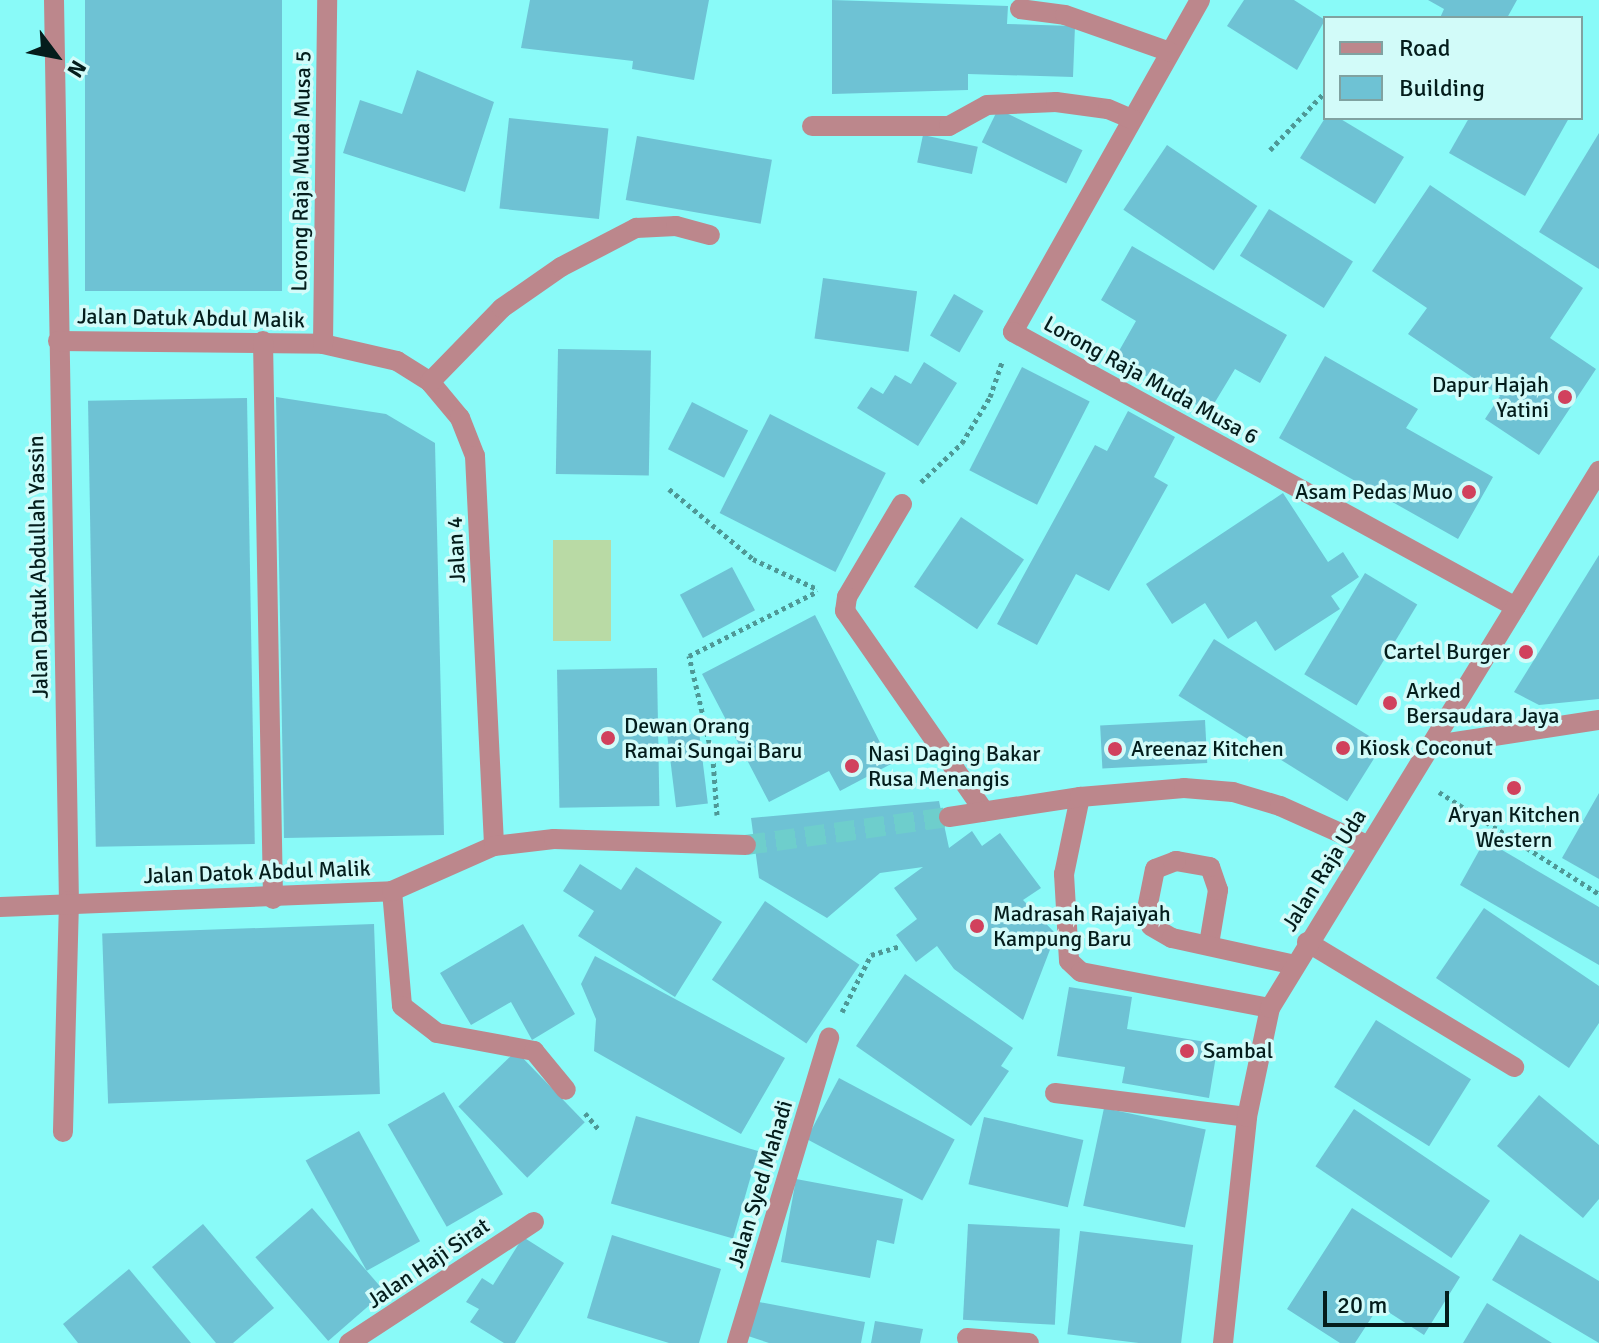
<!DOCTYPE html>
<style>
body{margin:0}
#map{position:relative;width:1599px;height:1343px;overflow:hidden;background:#89faf8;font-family:Signika,sans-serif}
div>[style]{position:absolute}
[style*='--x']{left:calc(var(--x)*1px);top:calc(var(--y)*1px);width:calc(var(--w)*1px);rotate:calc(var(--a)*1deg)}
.green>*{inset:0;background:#b9daa5;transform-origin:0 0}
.building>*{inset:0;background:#6ec2d4;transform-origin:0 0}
.minor-tunnel>*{height:20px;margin-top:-10px;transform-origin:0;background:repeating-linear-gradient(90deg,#6ececc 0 20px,transparent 0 30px)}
.path>*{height:5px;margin-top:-2.5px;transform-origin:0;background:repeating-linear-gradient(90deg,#4e9896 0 4px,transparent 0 8px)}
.minor>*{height:20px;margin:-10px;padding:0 10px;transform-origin:10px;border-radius:10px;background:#bc878c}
.dots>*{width:22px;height:22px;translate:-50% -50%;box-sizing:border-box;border:4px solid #d2fbf9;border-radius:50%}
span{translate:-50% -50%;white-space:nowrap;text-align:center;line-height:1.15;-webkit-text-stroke:7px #d2fbf9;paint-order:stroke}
.street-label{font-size:22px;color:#041d1c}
.poi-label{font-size:22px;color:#041d1c}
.right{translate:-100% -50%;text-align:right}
.left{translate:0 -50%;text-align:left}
.legend{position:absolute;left:1323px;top:16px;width:260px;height:104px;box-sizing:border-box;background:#d2fbf9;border:2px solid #80a2a1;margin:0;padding:10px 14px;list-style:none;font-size:24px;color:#041d1c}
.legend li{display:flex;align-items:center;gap:16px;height:40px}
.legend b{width:40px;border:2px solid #80a2a1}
.north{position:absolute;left:16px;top:16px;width:80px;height:80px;-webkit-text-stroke:6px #d2fbf9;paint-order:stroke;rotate:122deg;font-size:22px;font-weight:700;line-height:32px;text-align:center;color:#041d1c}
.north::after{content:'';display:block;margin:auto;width:28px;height:36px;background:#041d1c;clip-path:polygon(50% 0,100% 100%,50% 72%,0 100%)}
.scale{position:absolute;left:1323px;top:1291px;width:126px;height:36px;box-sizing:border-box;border:4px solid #041d1c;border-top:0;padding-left:10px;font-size:24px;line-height:28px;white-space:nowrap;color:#041d1c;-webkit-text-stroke:6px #d2fbf9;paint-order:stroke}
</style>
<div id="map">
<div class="green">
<div style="left:611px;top:540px;width:101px;height:58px;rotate:90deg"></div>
</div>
<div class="building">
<div style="left:85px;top:0;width:197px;height:291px"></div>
<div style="clip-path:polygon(530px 0,709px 0,694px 80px,632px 69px,633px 61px,521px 48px)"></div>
<div style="clip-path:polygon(832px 0,1008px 6px,1007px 24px,1075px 26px,1073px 77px,968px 74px,968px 90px,832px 94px)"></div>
<div style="clip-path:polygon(1244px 0,1294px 0,1325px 20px,1297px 70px,1227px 26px)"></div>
<div style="clip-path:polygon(1428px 0,1517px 0,1507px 18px,1440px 18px,1444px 9px)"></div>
<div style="clip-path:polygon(417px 70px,494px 102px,465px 192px,343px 153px,360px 100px,402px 114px)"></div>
<div style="left:998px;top:109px;width:94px;height:37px;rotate:26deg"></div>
<div style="left:509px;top:118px;width:100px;height:91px;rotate:6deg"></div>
<div style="clip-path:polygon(1325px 118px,1339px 118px,1404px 157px,1375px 204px,1300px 158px)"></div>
<div style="clip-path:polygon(1469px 118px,1569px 118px,1525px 196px,1449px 153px)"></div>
<div style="clip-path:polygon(1599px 133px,1599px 269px,1539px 232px)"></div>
<div style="left:923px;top:135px;width:56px;height:28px;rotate:12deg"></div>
<div style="left:637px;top:136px;width:137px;height:65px;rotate:10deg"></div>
<div style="left:1167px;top:145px;width:109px;height:78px;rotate:34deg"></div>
<div style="clip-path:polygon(1430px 185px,1583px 288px,1550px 338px,1596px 369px,1539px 455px,1485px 419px,1500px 396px,1408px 334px,1427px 308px,1372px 271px)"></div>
<div style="left:1269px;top:209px;width:99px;height:55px;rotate:32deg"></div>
<div style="clip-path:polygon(1132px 246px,1287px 335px,1260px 383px,1235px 369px,1209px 412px,1115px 358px,1136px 321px,1101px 300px)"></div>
<div style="left:823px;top:278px;width:95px;height:61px;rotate:8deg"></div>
<div style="left:954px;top:294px;width:34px;height:48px;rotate:30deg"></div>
<div style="left:558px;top:349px;width:93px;height:125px;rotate:1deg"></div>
<div style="clip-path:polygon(1325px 356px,1418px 409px,1406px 428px,1493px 477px,1458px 539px,1279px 438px)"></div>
<div style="clip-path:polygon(924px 362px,957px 383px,918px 446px,857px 408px,871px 387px,883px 394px,895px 375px,911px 384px)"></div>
<div style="left:1022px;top:367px;width:76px;height:116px;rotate:27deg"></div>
<div style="clip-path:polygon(276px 397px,386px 414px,435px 443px,444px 835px,284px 838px)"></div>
<div style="left:247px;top:398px;width:446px;height:159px;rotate:89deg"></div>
<div style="left:692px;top:402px;width:63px;height:53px;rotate:27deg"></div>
<div style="clip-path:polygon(1128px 411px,1175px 437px,1154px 477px,1168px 485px,1109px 591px,1076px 574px,1037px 645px,997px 624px,1095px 445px,1107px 451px)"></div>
<div style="left:770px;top:414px;width:130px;height:111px;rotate:27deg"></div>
<div style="clip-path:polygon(1283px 493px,1328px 562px,1343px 552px,1359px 577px,1331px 596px,1340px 609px,1275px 651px,1256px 621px,1228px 639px,1205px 603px,1172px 624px,1146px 584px)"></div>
<div style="left:961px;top:517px;width:76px;height:84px;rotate:34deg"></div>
<div style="clip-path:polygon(1599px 555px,1599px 699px,1539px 705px,1514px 692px)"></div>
<div style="left:732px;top:567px;width:49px;height:59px;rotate:62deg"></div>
<div style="left:1365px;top:573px;width:61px;height:118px;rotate:31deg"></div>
<div style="clip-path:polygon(815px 615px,891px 764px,840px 791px,829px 771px,769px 802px,702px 674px)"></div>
<div style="left:1214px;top:639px;width:199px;height:67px;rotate:32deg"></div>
<div style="left:657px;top:668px;width:138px;height:100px;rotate:89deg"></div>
<div style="left:1205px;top:720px;width:43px;height:105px;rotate:87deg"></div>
<div style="left:698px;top:723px;width:81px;height:32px;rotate:83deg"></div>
<div style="clip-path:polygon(1599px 793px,1599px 879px,1562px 858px)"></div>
<div style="clip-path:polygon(939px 801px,949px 848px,972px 831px,982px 846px,1000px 833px,1041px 888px,1023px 900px,1056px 934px,1023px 1020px,954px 969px,937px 946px,916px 962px,896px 935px,917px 919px,894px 888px,923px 867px,880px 873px,827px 918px,759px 878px,751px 818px)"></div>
<div style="clip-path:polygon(1485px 840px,1599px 907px,1599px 965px,1460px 885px)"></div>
<div style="clip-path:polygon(580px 864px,621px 890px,636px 867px,722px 922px,675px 997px,578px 936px,594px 911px,563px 891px)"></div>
<div style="left:765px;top:901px;width:114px;height:95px;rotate:34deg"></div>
<div style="clip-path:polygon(1484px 908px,1599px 986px,1599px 1023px,1569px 1068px,1436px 978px)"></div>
<div style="left:374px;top:924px;width:170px;height:272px;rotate:88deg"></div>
<div style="clip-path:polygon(523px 924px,575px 1014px,532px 1040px,511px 1002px,471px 1025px,440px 973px)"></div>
<div style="clip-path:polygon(595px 956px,785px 1058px,741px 1134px,594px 1051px,596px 1019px,581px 984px)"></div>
<div style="clip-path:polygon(905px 974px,1013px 1048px,1001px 1066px,1009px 1071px,971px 1126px,856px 1046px)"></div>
<div style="clip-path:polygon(1069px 987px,1132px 997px,1127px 1029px,1218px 1044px,1209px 1098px,1122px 1083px,1125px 1067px,1057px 1056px)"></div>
<div style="left:1376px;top:1020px;width:112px;height:79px;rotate:32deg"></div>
<div style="left:516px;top:1051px;width:99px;height:80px;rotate:46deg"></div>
<div style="left:839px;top:1078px;width:131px;height:69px;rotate:28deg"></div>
<div style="left:444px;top:1092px;width:118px;height:65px;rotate:60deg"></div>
<div style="clip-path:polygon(1539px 1095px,1599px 1145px,1599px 1199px,1583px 1218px,1497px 1146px)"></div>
<div style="left:1104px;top:1108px;width:104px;height:100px;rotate:12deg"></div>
<div style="left:1354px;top:1109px;width:164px;height:69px;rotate:34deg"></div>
<div style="left:636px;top:1116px;width:127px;height:91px;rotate:16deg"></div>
<div style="left:984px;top:1117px;width:102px;height:69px;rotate:13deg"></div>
<div style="left:359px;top:1131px;width:126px;height:61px;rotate:61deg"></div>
<div style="clip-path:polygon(796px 1179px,903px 1199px,894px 1244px,877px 1240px,870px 1278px,781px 1262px)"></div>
<div style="left:312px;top:1208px;width:111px;height:75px;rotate:49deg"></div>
<div style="clip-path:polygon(1352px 1208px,1460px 1277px,1424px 1335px,1379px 1306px,1355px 1343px,1340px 1343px,1287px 1309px)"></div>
<div style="clip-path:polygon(203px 1224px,274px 1308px,233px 1343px,216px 1343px,152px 1267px)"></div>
<div style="left:968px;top:1224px;width:92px;height:96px;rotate:3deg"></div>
<div style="left:1080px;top:1231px;width:114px;height:104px;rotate:7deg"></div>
<div style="clip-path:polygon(1520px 1234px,1599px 1281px,1599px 1343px,1492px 1280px)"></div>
<div style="clip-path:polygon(612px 1235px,721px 1269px,699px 1343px,669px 1343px,587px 1318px)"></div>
<div style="clip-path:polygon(523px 1237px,564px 1263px,515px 1343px,504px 1343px,470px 1322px,479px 1309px,466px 1302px,482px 1278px,493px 1285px)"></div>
<div style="clip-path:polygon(129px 1269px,191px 1343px,78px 1343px,63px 1324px)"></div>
<div style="clip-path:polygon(754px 1301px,865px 1322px,861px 1343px,769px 1343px,748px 1336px)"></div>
<div style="clip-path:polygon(1487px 1303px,1552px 1343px,1463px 1343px)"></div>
<div style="clip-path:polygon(875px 1321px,923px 1329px,920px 1343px,871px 1343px)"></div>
</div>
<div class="minor-tunnel">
<div style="--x:746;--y:845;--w:205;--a:-7.9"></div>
</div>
<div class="path">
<div style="--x:1270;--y:150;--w:80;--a:-46.5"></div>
<div style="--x:921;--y:482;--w:57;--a:-43.6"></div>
<div style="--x:962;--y:443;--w:54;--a:-58.7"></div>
<div style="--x:990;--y:397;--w:39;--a:-71"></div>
<div style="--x:669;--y:489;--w:109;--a:39.8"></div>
<div style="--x:753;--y:559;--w:71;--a:25.1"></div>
<div style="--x:1439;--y:792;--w:190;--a:32.5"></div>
<div style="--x:717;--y:815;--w:56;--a:-94.1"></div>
<div style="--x:713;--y:759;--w:106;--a:-103.1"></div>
<div style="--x:689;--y:656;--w:144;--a:-26.7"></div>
<div style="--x:842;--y:1012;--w:64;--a:-63"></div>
<div style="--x:871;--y:955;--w:31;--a:-17"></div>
<div style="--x:585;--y:1113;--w:23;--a:50"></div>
</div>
<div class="minor">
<div style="--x:54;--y:0;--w:901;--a:89.05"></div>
<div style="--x:69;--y:901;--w:231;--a:91.5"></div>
<div style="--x:1200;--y:0;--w:381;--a:119.4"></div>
<div style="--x:1013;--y:332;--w:573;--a:28.67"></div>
<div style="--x:1020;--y:9;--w:45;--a:7.6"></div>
<div style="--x:1065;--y:15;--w:111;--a:19.4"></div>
<div style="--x:812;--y:126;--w:137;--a:0"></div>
<div style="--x:949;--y:126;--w:43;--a:-28.9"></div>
<div style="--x:987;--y:105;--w:69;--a:-2.5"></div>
<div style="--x:1056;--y:102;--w:52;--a:7.7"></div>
<div style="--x:1108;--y:109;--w:26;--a:23"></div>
<div style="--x:58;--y:341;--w:265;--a:0.6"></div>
<div style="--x:323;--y:344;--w:76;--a:12.9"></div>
<div style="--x:397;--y:361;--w:39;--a:32"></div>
<div style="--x:430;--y:382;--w:47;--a:50.2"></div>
<div style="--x:460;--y:418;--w:41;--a:68.5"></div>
<div style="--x:475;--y:456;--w:390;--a:87.2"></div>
<div style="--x:263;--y:341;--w:558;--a:88.97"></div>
<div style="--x:323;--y:344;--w:344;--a:-89.3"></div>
<div style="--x:430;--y:382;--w:103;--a:-45.8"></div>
<div style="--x:502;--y:308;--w:72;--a:-34.8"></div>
<div style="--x:561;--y:267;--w:85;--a:-27.5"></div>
<div style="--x:636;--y:228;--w:40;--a:-2.9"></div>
<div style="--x:676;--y:226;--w:35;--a:15"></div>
<div style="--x:902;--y:504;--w:108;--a:120.6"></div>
<div style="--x:847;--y:597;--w:14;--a:98"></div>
<div style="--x:845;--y:611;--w:244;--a:55.2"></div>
<div style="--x:1429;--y:746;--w:172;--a:-8.7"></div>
<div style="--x:1080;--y:797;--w:79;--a:101.7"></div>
<div style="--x:1064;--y:874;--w:87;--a:86.7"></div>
<div style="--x:1069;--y:961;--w:16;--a:43"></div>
<div style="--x:1081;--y:972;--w:192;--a:10.8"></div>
<div style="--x:949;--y:817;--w:133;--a:-8.7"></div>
<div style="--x:1080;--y:797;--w:104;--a:-4.9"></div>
<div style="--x:1184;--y:788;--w:49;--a:4.7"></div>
<div style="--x:1233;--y:792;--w:49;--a:16.6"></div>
<div style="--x:1280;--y:806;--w:95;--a:24.1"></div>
<div style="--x:392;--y:891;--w:115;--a:85"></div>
<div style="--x:402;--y:1006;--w:44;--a:37.6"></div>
<div style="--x:437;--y:1033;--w:99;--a:10.5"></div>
<div style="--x:534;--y:1051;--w:50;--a:50.6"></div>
<div style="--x:0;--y:907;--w:392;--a:-2.3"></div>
<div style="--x:392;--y:891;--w:111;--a:-23.8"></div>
<div style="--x:494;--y:846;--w:60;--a:-6.7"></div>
<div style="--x:554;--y:839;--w:192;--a:1.8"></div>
<div style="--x:1307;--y:942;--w:242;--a:31.1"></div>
<div style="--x:1209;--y:944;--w:55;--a:-80.5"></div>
<div style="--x:1218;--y:890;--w:24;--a:-109"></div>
<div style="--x:1210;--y:867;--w:35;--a:-170"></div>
<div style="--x:1176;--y:861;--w:22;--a:159"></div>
<div style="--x:1155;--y:869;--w:41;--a:101.3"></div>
<div style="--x:1147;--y:909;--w:17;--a:77"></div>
<div style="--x:1151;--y:926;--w:24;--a:30"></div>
<div style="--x:1172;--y:938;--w:126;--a:12.4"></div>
<div style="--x:1055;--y:1093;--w:193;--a:7.1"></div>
<div style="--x:967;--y:1338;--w:62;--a:4.6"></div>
<div style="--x:349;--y:1343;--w:221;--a:-33.2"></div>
<div style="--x:737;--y:1343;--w:319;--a:-73.2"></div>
<div style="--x:1223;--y:1343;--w:227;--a:-83.9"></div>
<div style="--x:1247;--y:1117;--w:111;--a:-78.1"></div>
<div style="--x:1270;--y:1008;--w:630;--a:-58.51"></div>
</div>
<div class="dots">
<div style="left:1565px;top:397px;background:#d1415d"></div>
<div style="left:1469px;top:492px;background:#d1415d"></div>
<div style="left:1526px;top:652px;background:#d1415d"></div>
<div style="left:1390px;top:703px;background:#d1415d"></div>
<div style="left:608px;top:738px;background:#d1415d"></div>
<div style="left:1343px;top:748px;background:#d1415d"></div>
<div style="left:1115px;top:749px;background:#d1415d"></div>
<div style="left:852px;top:766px;background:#d1415d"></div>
<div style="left:1514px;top:788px;background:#d1415d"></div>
<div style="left:977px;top:926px;background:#d1415d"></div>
<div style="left:1187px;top:1051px;background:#d1415d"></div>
</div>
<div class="street-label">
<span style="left:301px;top:171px;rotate:-89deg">Lorong Raja Muda Musa 5</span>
<span style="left:191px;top:318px;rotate:1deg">Jalan Datuk Abdul Malik</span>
<span style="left:1151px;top:380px;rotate:29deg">Lorong Raja Muda Musa 6</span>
<span style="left:456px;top:550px;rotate:-93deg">Jalan 4</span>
<span style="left:38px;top:567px;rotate:-91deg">Jalan Datuk Abdullah Yassin</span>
<span style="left:1324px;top:870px;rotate:-58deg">Jalan Raja Uda</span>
<span style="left:257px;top:872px;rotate:-2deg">Jalan Datok Abdul Malik</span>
<span style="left:760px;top:1184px;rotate:-73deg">Jalan Syed Mahadi</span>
<span style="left:428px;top:1263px;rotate:-34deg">Jalan Haji Sirat</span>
</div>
<div class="poi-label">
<span class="right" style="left:1549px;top:397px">Dapur Hajah<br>Yatini</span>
<span class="right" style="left:1453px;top:492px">Asam Pedas Muo</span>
<span class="right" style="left:1510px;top:652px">Cartel Burger</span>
<span class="left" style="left:1406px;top:703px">Arked<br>Bersaudara Jaya</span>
<span class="left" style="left:624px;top:738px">Dewan Orang<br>Ramai Sungai Baru</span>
<span class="left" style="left:1359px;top:748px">Kiosk Coconut</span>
<span class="left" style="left:1131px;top:749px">Areenaz Kitchen</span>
<span class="left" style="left:868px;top:766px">Nasi Daging Bakar<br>Rusa Menangis</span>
<span style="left:1514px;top:827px">Aryan Kitchen<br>Western</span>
<span class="left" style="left:993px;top:926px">Madrasah Rajaiyah<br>Kampung Baru</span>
<span class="left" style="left:1203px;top:1051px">Sambal</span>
</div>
<ul class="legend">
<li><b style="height:10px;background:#bc878c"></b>Road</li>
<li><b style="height:22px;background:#6ec2d4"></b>Building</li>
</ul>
<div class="north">N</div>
<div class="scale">20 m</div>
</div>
